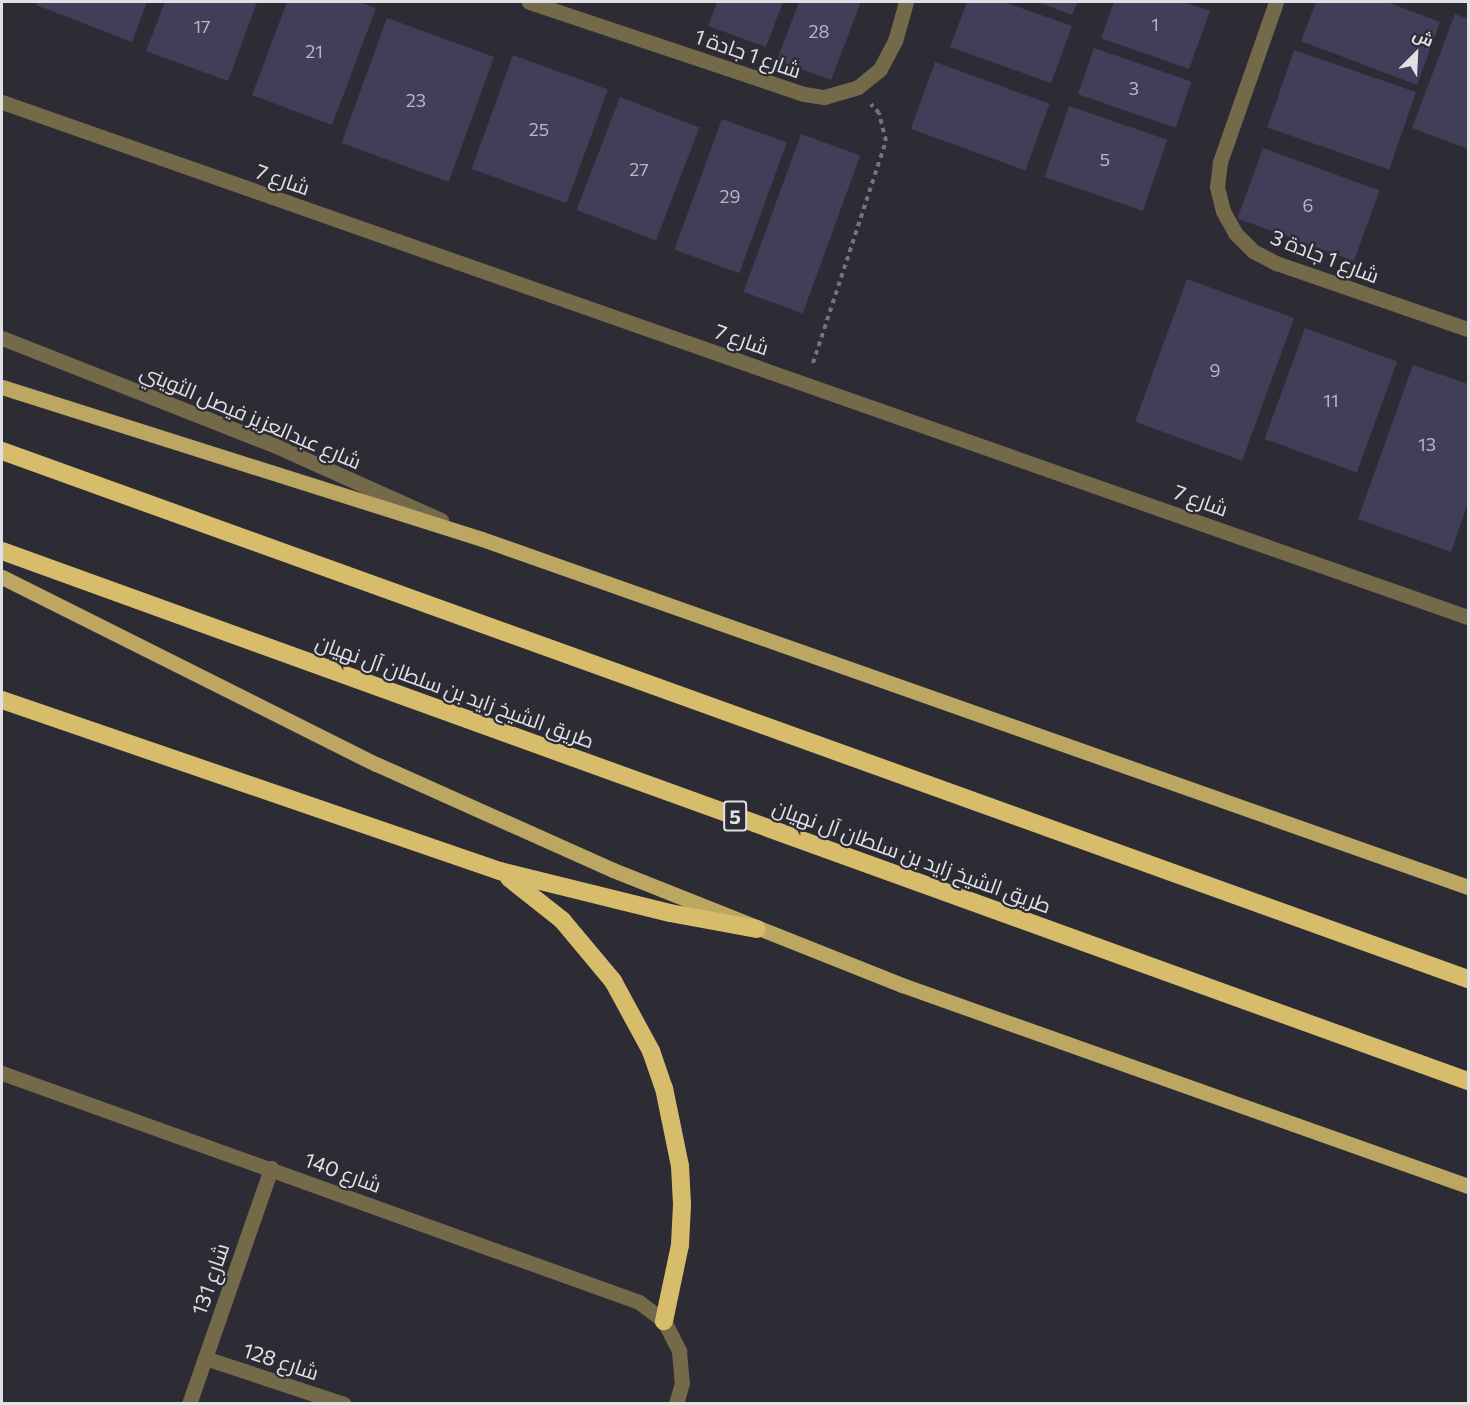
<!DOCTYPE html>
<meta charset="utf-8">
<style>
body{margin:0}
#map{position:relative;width:1470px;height:1405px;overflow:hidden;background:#2d2c35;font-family:Commissioner,Cairo,sans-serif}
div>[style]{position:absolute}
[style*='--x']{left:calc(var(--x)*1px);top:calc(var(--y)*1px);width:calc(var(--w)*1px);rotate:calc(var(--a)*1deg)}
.building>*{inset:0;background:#423d58;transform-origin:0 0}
.path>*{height:4px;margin-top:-2px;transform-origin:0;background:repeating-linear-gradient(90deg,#75747c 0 4.5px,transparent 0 9px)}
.minor>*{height:15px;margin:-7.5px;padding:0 7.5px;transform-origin:7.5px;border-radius:7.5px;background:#746a4a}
.tertiary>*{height:15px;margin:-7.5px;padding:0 7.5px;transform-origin:7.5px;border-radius:7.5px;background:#746a4a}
.primary>*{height:15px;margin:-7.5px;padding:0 7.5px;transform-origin:7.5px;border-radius:7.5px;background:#bba662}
.motorway>*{height:18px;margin:-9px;padding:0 9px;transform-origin:9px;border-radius:9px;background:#d7bd6b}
span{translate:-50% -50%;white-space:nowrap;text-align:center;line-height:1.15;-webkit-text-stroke:4.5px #2d2c35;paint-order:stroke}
.number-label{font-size:18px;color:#b9b7c2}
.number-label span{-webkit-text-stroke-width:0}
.shield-label span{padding:2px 4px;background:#2d2c35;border:2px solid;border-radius:4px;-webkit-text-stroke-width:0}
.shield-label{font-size:20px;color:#e1e0e6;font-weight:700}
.street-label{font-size:21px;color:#e1e0e6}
.frame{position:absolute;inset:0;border:3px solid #e1e0e6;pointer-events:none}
.north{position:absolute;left:1386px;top:24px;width:60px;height:60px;-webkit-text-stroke:4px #2d2c35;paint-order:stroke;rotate:24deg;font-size:16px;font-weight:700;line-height:24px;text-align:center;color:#e1e0e6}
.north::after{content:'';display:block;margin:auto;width:21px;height:27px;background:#e1e0e6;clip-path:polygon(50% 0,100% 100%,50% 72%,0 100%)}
</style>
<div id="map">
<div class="building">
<div style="clip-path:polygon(37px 2px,147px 2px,132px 42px,36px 5px)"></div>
<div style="clip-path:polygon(165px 2px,257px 2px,228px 81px,146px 51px)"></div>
<div style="clip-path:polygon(287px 2px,360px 2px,376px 8px,332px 125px,252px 95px)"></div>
<div style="clip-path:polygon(717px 2px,783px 2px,766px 47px,708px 26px)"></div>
<div style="clip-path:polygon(799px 2px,861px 2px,831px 80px,777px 60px)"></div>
<div style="clip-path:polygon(967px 2px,1004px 2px,1072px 26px,1051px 83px,950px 47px)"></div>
<div style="clip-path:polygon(1038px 2px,1078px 2px,1072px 15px)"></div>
<div style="clip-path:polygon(1114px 2px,1184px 2px,1210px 11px,1189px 69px,1101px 38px)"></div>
<div style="clip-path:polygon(1316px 2px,1387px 2px,1440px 22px,1417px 85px,1301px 41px)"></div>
<div style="clip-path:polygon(1455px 14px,1468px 19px,1468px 149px,1412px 128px)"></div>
<div style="left:387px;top:18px;width:114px;height:133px;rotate:20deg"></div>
<div style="left:1094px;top:48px;width:103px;height:49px;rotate:19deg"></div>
<div style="left:1294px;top:50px;width:129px;height:82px;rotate:19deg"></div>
<div style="left:513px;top:55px;width:101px;height:121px;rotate:20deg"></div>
<div style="left:935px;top:62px;width:122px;height:71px;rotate:20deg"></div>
<div style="left:620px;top:97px;width:85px;height:121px;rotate:21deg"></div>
<div style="left:1069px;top:106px;width:104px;height:75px;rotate:19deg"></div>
<div style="left:722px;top:119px;width:69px;height:139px;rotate:20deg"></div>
<div style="left:801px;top:134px;width:63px;height:168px;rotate:20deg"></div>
<div style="left:1263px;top:148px;width:124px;height:75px;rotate:20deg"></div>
<div style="left:1187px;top:279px;width:114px;height:152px;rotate:20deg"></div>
<div style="left:1305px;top:328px;width:98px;height:118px;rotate:20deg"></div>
<div style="clip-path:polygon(1413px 365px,1468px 384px,1468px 503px,1451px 552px,1358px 519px)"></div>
</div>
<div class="path">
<div style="--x:813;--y:363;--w:234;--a:-71.8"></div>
<div style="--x:886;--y:141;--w:29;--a:-104"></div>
<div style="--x:879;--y:113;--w:12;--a:-132"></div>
</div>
<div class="minor">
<div style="--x:529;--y:2;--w:290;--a:18.5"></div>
<div style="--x:804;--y:94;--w:20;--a:9"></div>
<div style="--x:824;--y:97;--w:35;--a:-16"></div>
<div style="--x:858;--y:87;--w:28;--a:-39"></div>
<div style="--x:880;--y:69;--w:32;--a:-62"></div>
<div style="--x:895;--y:41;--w:41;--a:-74.2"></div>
<div style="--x:1276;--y:2;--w:170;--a:109.3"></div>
<div style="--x:1220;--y:162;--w:25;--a:97"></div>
<div style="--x:1217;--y:187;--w:25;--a:76"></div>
<div style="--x:1223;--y:211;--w:25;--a:61"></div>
<div style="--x:1235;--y:233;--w:25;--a:45"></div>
<div style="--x:1253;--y:251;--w:26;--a:28"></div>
<div style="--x:1276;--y:263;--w:203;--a:19"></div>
<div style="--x:2;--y:102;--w:1554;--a:19.36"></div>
<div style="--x:2;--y:1073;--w:677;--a:19.77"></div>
<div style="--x:639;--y:1302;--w:31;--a:37"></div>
<div style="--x:664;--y:1321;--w:34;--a:63"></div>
<div style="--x:679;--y:1351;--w:32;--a:85"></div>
<div style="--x:682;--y:1383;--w:22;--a:106"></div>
<div style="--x:205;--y:1358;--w:146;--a:18.3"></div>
<div style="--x:189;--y:1404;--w:250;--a:-70.8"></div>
</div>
<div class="tertiary">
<div style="--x:2;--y:338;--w:295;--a:21.5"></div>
<div style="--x:276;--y:446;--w:181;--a:24.2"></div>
</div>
<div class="primary">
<div style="--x:2;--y:387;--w:503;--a:17.57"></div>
<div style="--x:482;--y:539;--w:1046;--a:19.44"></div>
<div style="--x:2;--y:577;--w:418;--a:26.6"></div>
<div style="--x:376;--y:764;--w:260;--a:24.1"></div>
<div style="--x:613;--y:870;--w:311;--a:21.7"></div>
<div style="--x:902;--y:985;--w:601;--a:19.55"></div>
</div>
<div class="motorway">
<div style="--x:2;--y:451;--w:1558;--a:19.81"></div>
<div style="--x:2;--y:551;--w:1559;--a:19.88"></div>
<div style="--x:2;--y:700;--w:527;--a:18.95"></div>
<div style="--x:500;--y:871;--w:175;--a:13.9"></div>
<div style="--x:670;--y:913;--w:88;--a:10.4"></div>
<div style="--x:509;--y:878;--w:68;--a:38.4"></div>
<div style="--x:562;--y:920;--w:80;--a:50.1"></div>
<div style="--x:613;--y:981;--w:80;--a:61.5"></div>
<div style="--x:651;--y:1051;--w:39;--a:71"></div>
<div style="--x:664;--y:1088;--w:80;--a:78.4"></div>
<div style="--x:680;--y:1166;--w:39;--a:87"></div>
<div style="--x:682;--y:1205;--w:40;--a:92.9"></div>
<div style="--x:680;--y:1245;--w:78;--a:101.9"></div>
</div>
<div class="number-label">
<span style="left:1155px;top:24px">1</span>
<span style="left:202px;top:26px">17</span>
<span style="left:819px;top:31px">28</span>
<span style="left:314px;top:51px">21</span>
<span style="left:1134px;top:88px">3</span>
<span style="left:416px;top:100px">23</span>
<span style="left:539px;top:129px">25</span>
<span style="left:1105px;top:159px">5</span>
<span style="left:639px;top:169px">27</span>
<span style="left:730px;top:196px">29</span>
<span style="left:1308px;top:205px">6</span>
<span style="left:1215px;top:370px">9</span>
<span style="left:1331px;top:400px">11</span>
<span style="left:1427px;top:444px">13</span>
</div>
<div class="shield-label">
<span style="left:735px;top:816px">5</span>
</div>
<div class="street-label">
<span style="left:748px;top:53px;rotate:19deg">شارع 1 جادة 1</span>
<span style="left:283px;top:179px;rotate:19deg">شارع 7</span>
<span style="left:1325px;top:256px;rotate:21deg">شارع 1 جادة 3</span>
<span style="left:742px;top:339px;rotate:19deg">شارع 7</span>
<span style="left:251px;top:416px;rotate:23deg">شارع عبدالعزيز فيصل الثويني</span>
<span style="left:1201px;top:500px;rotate:20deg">شارع 7</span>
<span style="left:455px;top:691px;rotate:20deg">طريق الشيخ زايد بن سلطان آل نهيان</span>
<span style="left:912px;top:856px;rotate:20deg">طريق الشيخ زايد بن سلطان آل نهيان</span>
<span style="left:343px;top:1172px;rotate:20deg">شارع 140</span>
<span style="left:210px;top:1279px;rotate:-71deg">شارع 131</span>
<span style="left:281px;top:1361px;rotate:18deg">شارع 128</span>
</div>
<div class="frame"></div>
<div class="north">ش</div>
</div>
